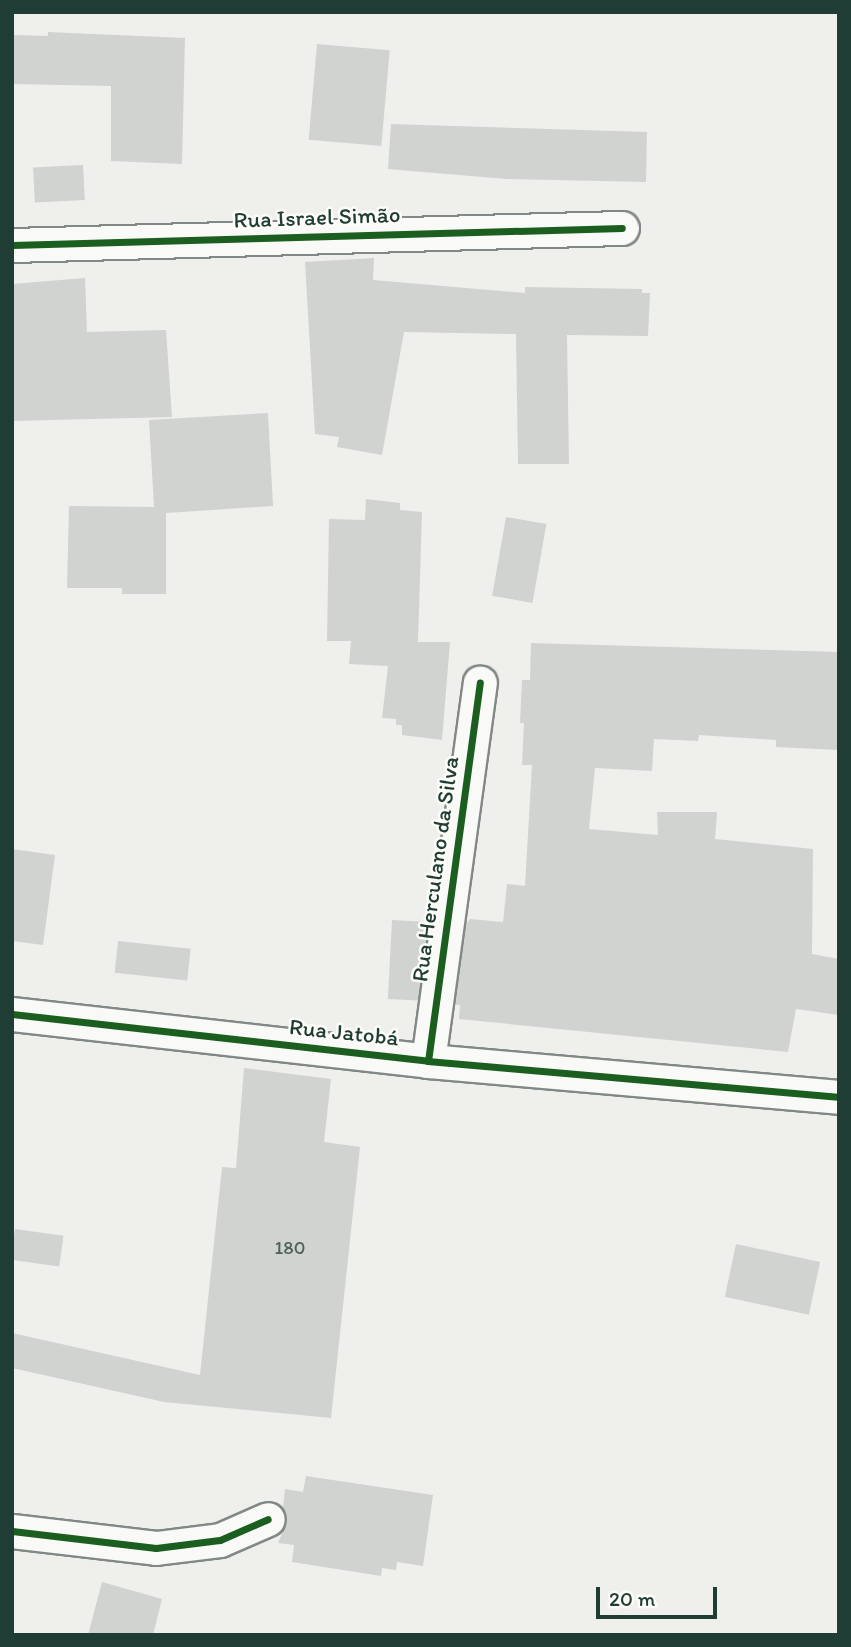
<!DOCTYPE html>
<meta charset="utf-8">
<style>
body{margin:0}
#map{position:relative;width:851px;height:1647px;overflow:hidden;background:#eff0ec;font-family:Itim,sans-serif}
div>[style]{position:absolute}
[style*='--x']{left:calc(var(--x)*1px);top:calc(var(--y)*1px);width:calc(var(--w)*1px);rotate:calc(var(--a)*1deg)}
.building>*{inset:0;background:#d1d3d0;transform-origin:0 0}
.roads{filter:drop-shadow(2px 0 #828885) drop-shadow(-2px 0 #828885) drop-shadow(0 2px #828885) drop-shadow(0 -2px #828885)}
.minor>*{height:33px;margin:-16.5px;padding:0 16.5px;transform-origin:16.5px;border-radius:16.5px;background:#f9f9f7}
.cycleway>*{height:7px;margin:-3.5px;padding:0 3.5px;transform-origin:3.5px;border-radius:3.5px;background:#1b5e20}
span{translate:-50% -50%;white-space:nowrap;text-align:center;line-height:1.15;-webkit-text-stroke:5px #fdfcf7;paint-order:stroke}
.number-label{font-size:19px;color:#4c625b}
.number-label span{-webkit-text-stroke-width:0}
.street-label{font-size:23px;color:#1f3d34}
.frame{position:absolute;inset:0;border:14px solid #1f3d34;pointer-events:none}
.scale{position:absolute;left:596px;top:1587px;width:121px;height:32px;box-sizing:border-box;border:4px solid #1f3d34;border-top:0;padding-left:9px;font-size:21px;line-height:24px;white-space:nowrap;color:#1f3d34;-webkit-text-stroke:5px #fdfcf7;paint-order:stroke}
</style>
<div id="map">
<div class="building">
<div style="clip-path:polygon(48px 32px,185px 38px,182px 164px,111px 161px,111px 86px,12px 84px,12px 35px,48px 36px)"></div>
<div style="left:317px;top:44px;width:73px;height:96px;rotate:5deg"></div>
<div style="clip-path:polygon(391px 124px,647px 132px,646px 182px,506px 179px,388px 169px)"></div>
<div style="left:83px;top:165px;width:35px;height:50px;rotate:87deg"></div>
<div style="clip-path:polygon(374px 258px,373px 280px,525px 293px,525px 287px,642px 289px,642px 293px,650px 293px,648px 336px,567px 335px,569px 464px,518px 464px,516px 334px,404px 332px,382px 455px,337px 447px,339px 437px,315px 434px,305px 262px)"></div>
<div style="clip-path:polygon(85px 278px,87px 332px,166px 330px,172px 417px,12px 421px,12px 284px)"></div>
<div style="clip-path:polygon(268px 413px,273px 506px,166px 513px,166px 594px,122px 594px,122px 588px,67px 588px,69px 506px,154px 507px,149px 420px)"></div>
<div style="clip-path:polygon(366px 499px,400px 503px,400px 510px,422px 512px,418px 642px,450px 642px,442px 740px,402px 735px,402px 725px,396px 725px,396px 719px,382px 718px,388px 666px,349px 664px,351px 641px,327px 641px,329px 519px,365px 520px)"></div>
<div style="left:506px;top:517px;width:41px;height:80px;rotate:10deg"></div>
<div style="clip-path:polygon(531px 643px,839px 652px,839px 750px,776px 747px,776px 740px,699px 735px,698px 741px,654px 739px,652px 771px,595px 768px,589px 829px,658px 835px,657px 812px,717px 812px,715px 839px,813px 849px,812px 954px,839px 959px,839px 1015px,796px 1009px,788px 1052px,459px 1019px,460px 1005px,455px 1005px,466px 924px,470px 919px,503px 922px,507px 884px,525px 886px,532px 765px,522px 765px,524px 723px,520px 723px,522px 680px,530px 680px)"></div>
<div style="clip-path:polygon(12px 849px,55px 855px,43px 945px,12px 941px)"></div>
<div style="left:392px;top:920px;width:36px;height:79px;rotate:3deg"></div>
<div style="left:118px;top:941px;width:73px;height:32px;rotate:6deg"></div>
<div style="clip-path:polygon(244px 1068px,331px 1079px,324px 1142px,360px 1147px,331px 1418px,164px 1402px,12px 1368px,12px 1333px,200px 1375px,222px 1167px,236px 1168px)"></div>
<div style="left:15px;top:1229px;width:49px;height:31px;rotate:8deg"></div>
<div style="left:736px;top:1244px;width:86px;height:54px;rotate:12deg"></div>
<div style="clip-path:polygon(306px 1476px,433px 1495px,423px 1566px,397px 1562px,396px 1570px,382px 1568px,381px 1576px,292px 1562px,294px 1545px,278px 1543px,287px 1522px,283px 1507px,285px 1489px,303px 1492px)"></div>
<div style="clip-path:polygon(102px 1582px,162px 1599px,153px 1635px,88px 1635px)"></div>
</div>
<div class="roads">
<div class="minor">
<div style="--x:12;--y:245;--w:610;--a:-1.6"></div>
<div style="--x:12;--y:1014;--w:419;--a:6.4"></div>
<div style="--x:428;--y:1061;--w:413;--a:5"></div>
<div style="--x:428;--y:1061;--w:382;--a:-82.2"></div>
<div style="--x:12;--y:1531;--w:145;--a:6.7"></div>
<div style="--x:156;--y:1548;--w:64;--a:-7.1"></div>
<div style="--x:220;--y:1540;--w:52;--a:-23.6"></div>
</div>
</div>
<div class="cycleway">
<div style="--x:12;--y:245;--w:610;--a:-1.6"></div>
<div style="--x:12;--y:1014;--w:419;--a:6.4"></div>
<div style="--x:428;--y:1061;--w:413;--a:5"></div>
<div style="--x:428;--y:1061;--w:382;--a:-82.2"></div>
<div style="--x:12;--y:1531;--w:145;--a:6.7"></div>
<div style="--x:156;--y:1548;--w:64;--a:-7.1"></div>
<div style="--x:220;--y:1540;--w:52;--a:-23.6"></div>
</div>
<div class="number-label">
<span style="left:290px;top:1248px">180</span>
</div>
<div class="street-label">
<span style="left:317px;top:217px;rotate:-2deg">Rua Israel Simão</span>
<span style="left:435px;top:869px;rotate:-82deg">Rua Herculano da Silva</span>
<span style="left:344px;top:1032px;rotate:6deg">Rua Jatobá</span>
</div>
<div class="frame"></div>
<div class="scale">20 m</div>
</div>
